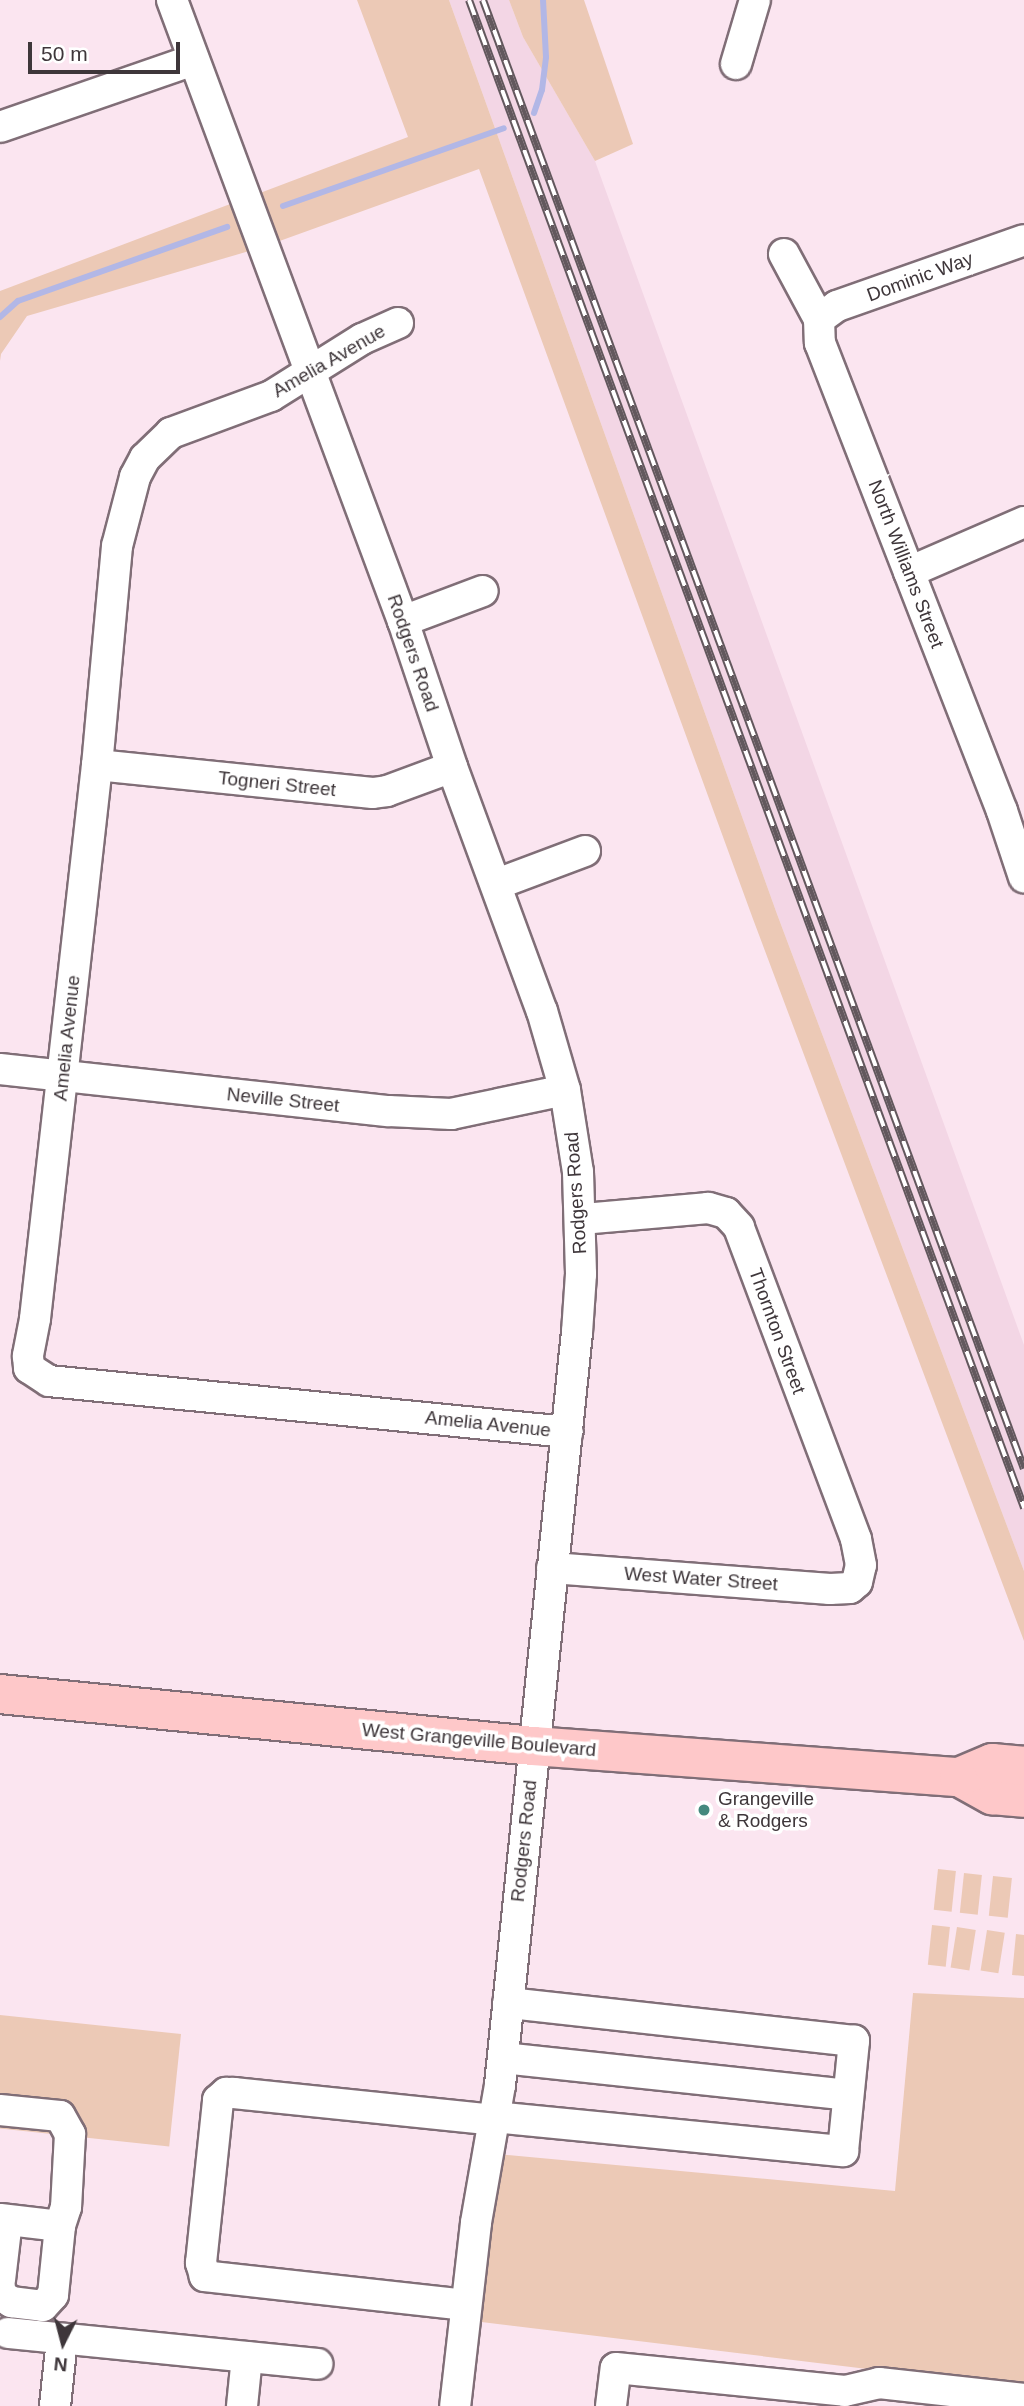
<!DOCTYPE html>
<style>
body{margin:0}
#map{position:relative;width:1024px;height:2406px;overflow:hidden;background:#fbe5f0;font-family:Helvetica,sans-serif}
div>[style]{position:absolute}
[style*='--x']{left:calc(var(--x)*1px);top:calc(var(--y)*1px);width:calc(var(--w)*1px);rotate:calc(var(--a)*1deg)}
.built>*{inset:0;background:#f3d6e5}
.green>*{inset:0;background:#ecc9b6;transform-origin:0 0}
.stream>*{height:6px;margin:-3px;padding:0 3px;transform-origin:3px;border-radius:3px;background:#b2b7e6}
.roads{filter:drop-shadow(2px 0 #806e77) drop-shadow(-2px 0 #806e77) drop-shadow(0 2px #806e77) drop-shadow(0 -2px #806e77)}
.minor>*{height:30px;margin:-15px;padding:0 15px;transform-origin:15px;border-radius:15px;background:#fff}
.major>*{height:38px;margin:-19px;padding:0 19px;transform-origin:19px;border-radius:19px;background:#fec8c9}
.rail>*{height:8px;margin-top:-4px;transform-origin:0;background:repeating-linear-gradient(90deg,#fff 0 16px,#62585d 0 32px);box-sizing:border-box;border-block:2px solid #62585d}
.dots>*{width:19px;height:19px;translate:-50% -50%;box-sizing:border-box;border:4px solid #fff;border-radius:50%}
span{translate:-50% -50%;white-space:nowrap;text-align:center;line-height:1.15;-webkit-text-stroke:7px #fff;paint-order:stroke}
.street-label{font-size:19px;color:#3e363a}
.poi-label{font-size:19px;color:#3e363a}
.left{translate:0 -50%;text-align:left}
.north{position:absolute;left:28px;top:2308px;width:70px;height:70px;-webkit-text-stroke:5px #fff;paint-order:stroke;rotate:186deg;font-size:19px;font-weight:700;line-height:28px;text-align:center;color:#3e363a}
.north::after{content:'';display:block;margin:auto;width:24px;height:32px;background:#3e363a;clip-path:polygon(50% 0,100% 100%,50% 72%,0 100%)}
.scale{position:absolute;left:28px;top:42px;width:152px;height:32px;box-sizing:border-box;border:4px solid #3e363a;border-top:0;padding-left:9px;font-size:21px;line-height:24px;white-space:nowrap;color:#3e363a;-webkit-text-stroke:5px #fff;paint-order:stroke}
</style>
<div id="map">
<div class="built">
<div style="clip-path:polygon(449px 0,509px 0,523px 37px,595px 161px,1024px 1345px,1024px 1571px,777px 914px)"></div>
</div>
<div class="green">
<div style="clip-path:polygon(357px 0,449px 0,777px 914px,1024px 1571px,1024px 1641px,753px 919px,479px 169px,263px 247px,27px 316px,1px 354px,0 361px,0 291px,408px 137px)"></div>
<div style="clip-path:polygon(509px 0,584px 0,633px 144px,595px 161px,523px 37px)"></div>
<div style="left:938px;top:1869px;width:18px;height:41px;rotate:6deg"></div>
<div style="left:964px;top:1873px;width:18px;height:40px;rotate:6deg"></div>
<div style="left:993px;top:1876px;width:19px;height:40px;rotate:6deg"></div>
<div style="left:932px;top:1925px;width:18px;height:40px;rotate:6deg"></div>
<div style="left:957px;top:1927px;width:19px;height:41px;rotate:9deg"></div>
<div style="left:987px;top:1930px;width:18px;height:41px;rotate:9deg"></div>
<div style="clip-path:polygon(1016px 1934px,1024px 1935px,1024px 1976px,1012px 1975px)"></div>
<div style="clip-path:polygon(913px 1993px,1024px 1998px,1024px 2388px,465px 2320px,487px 2153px,895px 2191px)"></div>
<div style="left:0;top:2015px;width:182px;height:113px;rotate:6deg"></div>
</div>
<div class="stream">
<div style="--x:534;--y:113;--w:24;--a:-71"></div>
<div style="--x:542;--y:90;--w:33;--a:-83"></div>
<div style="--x:546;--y:57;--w:57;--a:-93"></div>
<div style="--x:283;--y:206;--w:234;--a:-19.4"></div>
<div style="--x:0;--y:317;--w:24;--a:-42"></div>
<div style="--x:18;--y:301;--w:222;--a:-19.5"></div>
</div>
<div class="roads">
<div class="minor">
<div style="--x:172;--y:0;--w:663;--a:69.6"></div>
<div style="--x:403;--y:621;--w:154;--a:71.4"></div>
<div style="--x:452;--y:767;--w:260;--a:69.8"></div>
<div style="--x:542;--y:1011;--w:82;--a:73.8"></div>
<div style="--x:565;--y:1090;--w:83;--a:81"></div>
<div style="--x:578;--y:1172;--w:102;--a:88.3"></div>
<div style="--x:581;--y:1274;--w:58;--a:93.9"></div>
<div style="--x:577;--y:1332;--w:757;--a:95.84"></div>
<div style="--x:500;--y:2085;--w:140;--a:99.9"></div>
<div style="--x:476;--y:2223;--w:184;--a:96.5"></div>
<div style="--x:736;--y:64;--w:67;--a:-73.5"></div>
<div style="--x:0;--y:127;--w:205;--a:-19.1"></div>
<div style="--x:784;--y:254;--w:74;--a:61.7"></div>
<div style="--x:819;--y:319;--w:24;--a:88"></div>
<div style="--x:820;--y:343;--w:502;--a:68.75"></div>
<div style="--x:1002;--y:811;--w:70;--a:71.6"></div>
<div style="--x:819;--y:319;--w:22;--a:-36"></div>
<div style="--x:837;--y:306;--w:198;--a:-19.4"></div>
<div style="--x:398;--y:323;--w:39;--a:156"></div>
<div style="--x:362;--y:339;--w:107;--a:147.9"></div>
<div style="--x:271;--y:396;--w:107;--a:159.7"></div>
<div style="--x:171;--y:433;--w:36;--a:136"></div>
<div style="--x:145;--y:458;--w:21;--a:118"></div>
<div style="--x:135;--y:477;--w:71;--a:104.6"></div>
<div style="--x:117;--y:546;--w:220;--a:95.2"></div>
<div style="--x:97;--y:765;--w:557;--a:96.39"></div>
<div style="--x:35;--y:1319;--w:38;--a:101"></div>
<div style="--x:28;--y:1356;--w:12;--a:85"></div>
<div style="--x:29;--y:1368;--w:24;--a:33"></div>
<div style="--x:49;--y:1381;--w:521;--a:5.62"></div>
<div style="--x:909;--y:572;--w:125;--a:-23.5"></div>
<div style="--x:403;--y:621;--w:85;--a:-20.6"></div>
<div style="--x:97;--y:765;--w:277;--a:5.8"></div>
<div style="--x:373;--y:793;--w:14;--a:-8"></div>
<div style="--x:387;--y:791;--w:69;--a:-20.3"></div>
<div style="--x:497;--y:884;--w:94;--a:-20.6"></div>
<div style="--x:0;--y:1069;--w:391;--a:6.2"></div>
<div style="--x:389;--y:1111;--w:62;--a:2.8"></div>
<div style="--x:451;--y:1114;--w:116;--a:-11.9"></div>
<div style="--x:552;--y:1568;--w:279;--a:4.3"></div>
<div style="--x:830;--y:1589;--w:20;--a:-3"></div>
<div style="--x:850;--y:1588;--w:9;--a:-41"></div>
<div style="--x:857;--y:1582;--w:17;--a:-77"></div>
<div style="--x:861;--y:1565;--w:26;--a:-101"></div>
<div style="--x:856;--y:1539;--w:333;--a:-110.6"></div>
<div style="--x:739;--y:1227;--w:19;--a:-133"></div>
<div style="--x:726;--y:1213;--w:19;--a:-164"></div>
<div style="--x:708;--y:1208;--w:127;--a:175"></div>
<div style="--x:503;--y:2058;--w:347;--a:6.1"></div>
<div style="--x:0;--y:2110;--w:60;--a:5.7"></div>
<div style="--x:60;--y:2116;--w:21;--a:61"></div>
<div style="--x:70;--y:2134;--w:73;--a:93.1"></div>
<div style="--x:66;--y:2207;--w:20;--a:108"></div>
<div style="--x:60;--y:2226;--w:60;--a:-173.3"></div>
<div style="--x:494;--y:2117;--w:351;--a:5.6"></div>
<div style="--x:843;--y:2151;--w:111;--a:-84.3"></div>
<div style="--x:854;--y:2041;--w:348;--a:-173.7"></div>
<div style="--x:0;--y:2280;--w:60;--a:-83.3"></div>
<div style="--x:0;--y:2288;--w:6;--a:90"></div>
<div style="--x:0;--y:2294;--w:14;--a:36"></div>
<div style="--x:11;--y:2302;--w:32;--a:7"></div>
<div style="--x:43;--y:2306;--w:15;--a:-48"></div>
<div style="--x:53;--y:2295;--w:69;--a:-84.2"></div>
<div style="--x:466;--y:2305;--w:263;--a:-173.7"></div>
<div style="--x:205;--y:2276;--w:14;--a:-107"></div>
<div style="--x:201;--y:2263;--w:164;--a:-84"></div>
<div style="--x:218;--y:2100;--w:11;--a:-41"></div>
<div style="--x:226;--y:2093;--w:8;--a:0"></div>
<div style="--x:234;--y:2093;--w:261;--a:5.9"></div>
<div style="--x:8;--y:2333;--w:311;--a:5.7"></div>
<div style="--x:55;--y:2406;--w:67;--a:-84"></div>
<div style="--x:242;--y:2406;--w:49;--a:-84.2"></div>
<div style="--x:611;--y:2406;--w:38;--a:-83"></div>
<div style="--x:616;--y:2368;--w:230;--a:5.7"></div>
<div style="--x:845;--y:2391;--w:35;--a:-13"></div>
<div style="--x:879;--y:2383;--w:146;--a:6.3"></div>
</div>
<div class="major">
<div style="--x:0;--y:1694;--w:536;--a:5.57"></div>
<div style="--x:533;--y:1746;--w:427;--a:4.2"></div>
<div style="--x:959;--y:1777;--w:38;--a:29"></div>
<div style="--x:992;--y:1795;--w:32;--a:5"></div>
<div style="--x:959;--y:1777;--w:36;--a:-23"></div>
<div style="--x:992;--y:1763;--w:32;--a:5"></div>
</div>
</div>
<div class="rail">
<div style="--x:469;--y:0;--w:1607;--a:69.79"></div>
<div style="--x:483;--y:0;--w:1565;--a:69.78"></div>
</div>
<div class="dots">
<div style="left:704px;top:1810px;background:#44897e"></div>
</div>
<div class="street-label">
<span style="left:920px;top:277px;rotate:-20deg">Dominic Way</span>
<span style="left:329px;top:361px;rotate:-30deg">Amelia Avenue</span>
<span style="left:906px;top:564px;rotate:69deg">North Williams Street</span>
<span style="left:413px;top:653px;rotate:71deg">Rodgers Road</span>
<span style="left:277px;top:784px;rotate:6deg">Togneri Street</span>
<span style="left:67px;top:1038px;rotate:-84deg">Amelia Avenue</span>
<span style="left:283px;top:1100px;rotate:6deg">Neville Street</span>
<span style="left:576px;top:1193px;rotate:-94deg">Rodgers Road</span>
<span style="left:777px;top:1331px;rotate:70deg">Thornton Street</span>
<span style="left:488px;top:1424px;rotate:6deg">Amelia Avenue</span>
<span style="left:701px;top:1579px;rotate:4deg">West Water Street</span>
<span style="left:479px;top:1740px;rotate:5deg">West Grangeville Boulevard</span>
<span style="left:524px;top:1841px;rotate:-84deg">Rodgers Road</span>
</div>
<div class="poi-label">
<span class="left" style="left:718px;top:1810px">Grangeville<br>&amp; Rodgers</span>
</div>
<div class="north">N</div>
<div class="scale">50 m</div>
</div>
